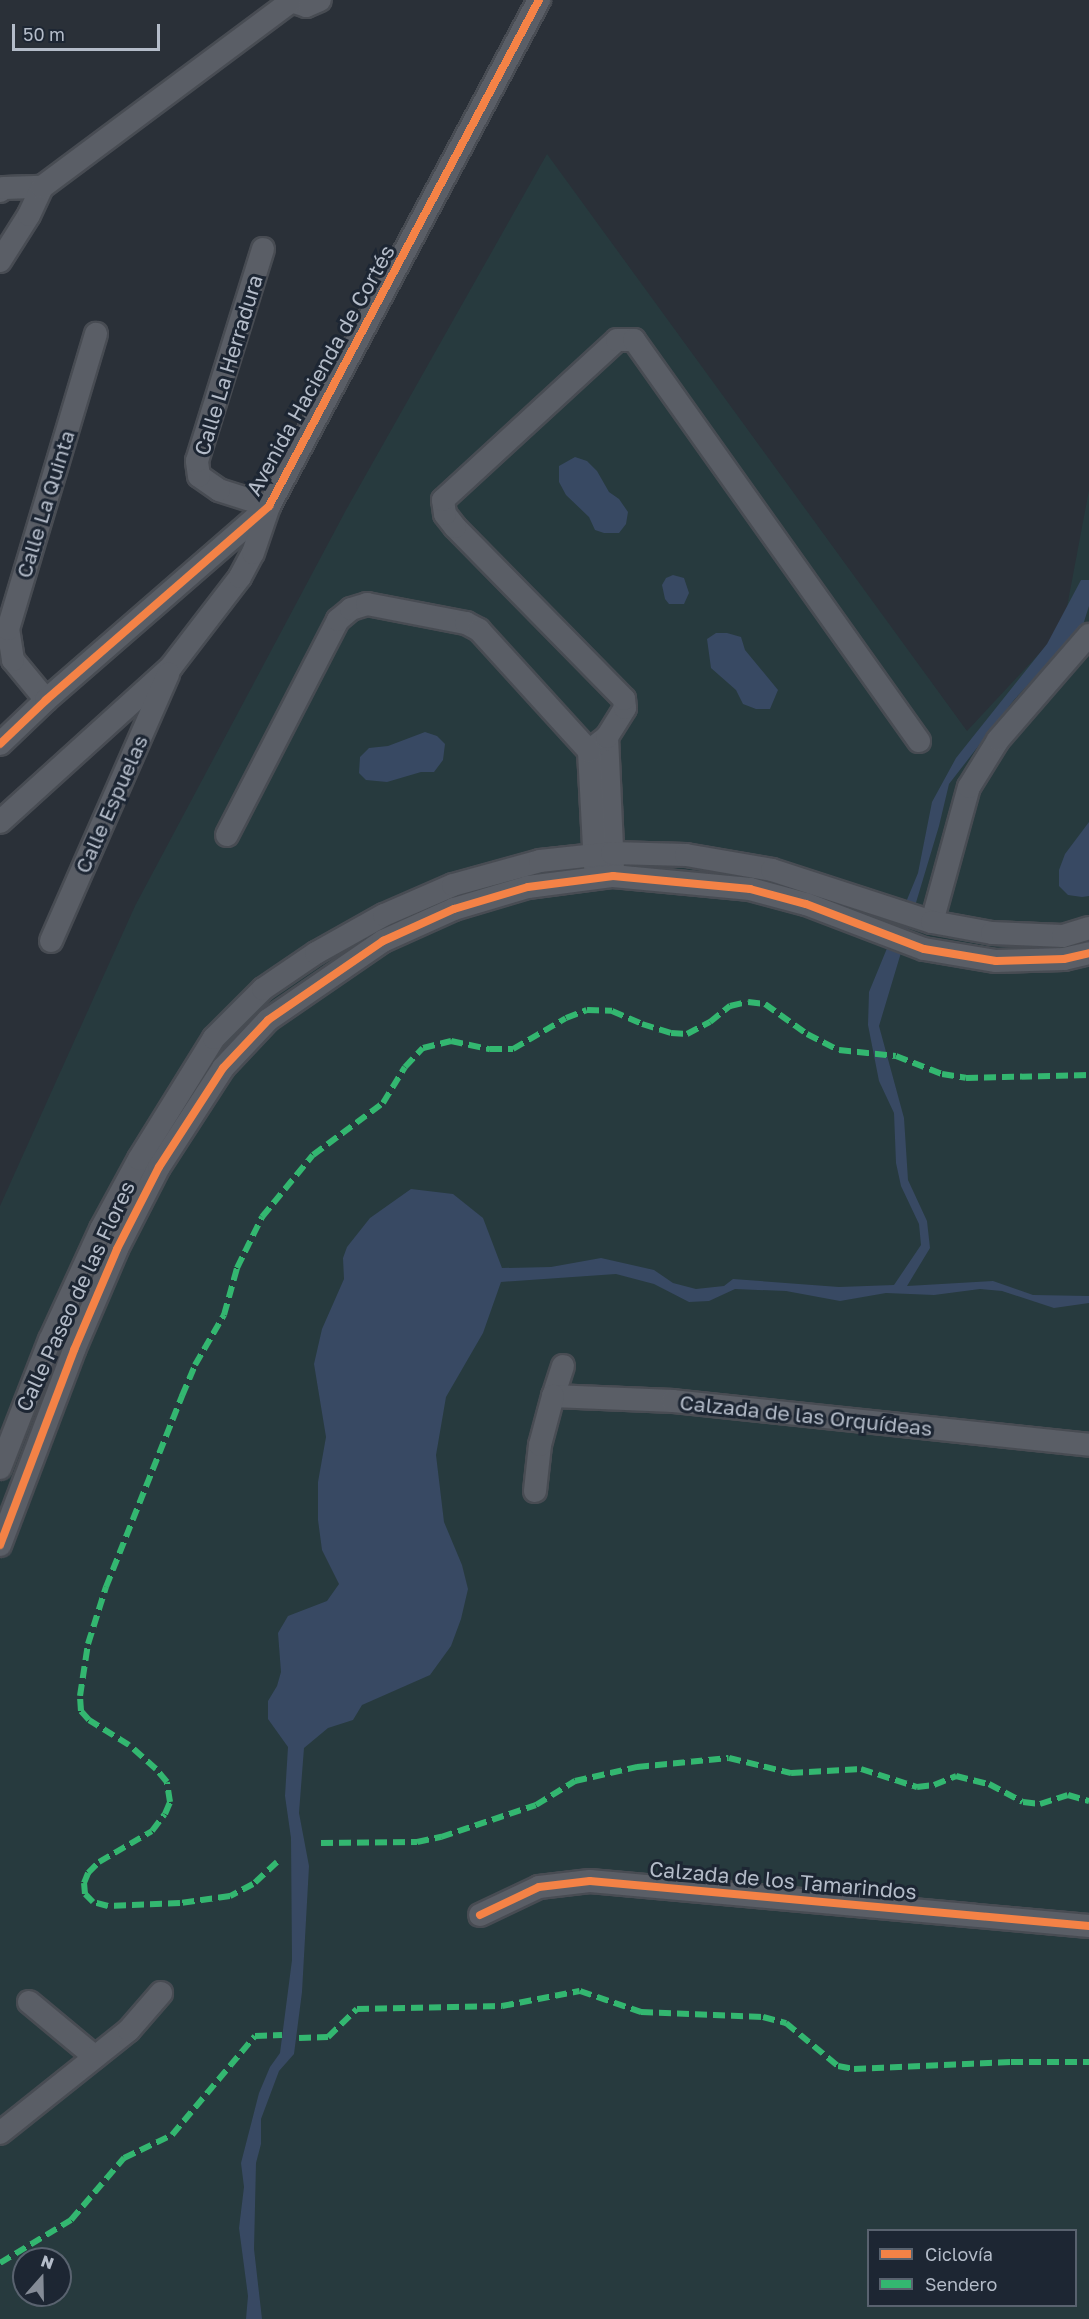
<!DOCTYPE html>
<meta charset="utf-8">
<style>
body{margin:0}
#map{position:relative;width:1089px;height:2319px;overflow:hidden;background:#2a3038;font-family:"Golos Text",sans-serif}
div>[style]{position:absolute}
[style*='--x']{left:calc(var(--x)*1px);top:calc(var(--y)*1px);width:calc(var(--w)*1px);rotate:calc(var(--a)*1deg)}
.green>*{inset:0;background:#273a3e}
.water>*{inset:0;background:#384963}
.roads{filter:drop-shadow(2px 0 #484c53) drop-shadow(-2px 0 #484c53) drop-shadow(0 2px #484c53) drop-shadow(0 -2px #484c53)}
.minor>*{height:22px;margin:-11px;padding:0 11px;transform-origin:11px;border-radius:11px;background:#5a5e66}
.quiet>*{height:6px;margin-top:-3px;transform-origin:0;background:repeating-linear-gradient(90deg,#33b770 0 12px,transparent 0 18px)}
.cycleway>*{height:8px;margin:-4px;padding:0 4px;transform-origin:4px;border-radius:4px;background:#f48246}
span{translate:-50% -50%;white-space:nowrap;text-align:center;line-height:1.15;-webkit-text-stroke:6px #1d2633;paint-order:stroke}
.street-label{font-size:21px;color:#b4bcc9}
.legend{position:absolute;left:867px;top:2229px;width:210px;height:78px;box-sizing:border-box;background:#1d2633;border:2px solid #59626f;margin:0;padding:8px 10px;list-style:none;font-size:18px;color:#b4bcc9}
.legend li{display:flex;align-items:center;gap:12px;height:30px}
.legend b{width:30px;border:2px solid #59626f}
.north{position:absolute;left:12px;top:2247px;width:60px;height:60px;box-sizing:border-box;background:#1d2633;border:2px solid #59626f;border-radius:50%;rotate:20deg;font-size:16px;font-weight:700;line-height:24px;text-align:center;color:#b4bcc9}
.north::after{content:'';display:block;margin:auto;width:21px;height:27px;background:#848b96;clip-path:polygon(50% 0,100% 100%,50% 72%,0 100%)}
.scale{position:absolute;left:12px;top:24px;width:148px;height:27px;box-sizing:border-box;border:3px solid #b4bcc9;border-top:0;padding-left:8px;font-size:18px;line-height:21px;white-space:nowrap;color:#b4bcc9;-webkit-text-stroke:4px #1d2633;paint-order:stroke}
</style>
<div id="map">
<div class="green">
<div style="clip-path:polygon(evenodd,547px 154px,967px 731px,1063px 628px,1089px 490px,1089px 2319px,0 2319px,0 1206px,135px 906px,346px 510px,547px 154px,868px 2230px,1076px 2230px,1076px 2306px,868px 2306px,868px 2230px,547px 154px,24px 2259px,60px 2259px,60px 2295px,24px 2295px,24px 2259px)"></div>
</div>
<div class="water">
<div style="clip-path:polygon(575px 457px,587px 461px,597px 471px,609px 492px,619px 499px,628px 512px,626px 524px,619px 533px,604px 533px,595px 530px,589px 517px,566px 495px,559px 482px,559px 466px)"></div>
<div style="clip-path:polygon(673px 575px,684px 578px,689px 593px,684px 604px,669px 604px,665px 599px,662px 585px,666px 578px)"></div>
<div style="clip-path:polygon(1081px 580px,1089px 580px,1089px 606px,1083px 625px,1014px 700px,949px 784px,939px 826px,879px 1026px,904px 1118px,908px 1180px,927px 1221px,930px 1248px,907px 1286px,993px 1281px,1033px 1295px,1089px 1296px,1089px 1303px,1054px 1308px,1002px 1291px,980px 1289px,934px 1295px,886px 1293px,840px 1301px,786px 1291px,735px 1289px,709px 1301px,689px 1302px,654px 1284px,616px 1274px,501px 1282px,483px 1333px,446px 1397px,436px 1455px,444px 1522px,462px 1565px,468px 1589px,461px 1619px,451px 1646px,430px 1675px,362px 1705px,353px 1720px,328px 1728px,304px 1748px,299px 1813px,309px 1866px,302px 1992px,294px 2054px,279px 2071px,261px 2119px,261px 2144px,256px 2163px,254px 2249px,262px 2319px,246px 2319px,248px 2296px,239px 2228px,244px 2187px,241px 2163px,259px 2093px,270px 2067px,280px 2053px,292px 1960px,291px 1838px,285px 1796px,288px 1747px,268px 1719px,268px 1701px,277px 1686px,281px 1672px,278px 1633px,288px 1616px,327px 1601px,339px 1584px,322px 1550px,318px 1520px,318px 1482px,326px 1437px,314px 1364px,322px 1329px,344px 1279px,343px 1258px,347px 1247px,370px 1218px,411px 1189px,453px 1194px,483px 1218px,502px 1268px,551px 1267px,601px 1258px,654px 1270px,673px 1283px,696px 1289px,724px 1286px,733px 1279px,839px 1287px,894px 1285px,921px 1245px,919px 1224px,901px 1186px,896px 1163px,894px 1113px,879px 1081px,868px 1025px,869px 992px,918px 873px,932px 802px,956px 758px,1047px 644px)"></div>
<div style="clip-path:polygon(716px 633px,727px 633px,741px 637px,745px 650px,778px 690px,770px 709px,756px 709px,743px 704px,736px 690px,711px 668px,707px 639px)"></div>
<div style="clip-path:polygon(425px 732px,437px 736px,445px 744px,443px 760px,434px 772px,421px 772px,387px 782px,366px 780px,359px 773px,360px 757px,369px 748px,388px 746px)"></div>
<div style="clip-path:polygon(1089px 822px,1089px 896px,1082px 897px,1068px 895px,1059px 886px,1059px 870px,1065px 854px)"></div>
</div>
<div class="roads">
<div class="minor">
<div style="--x:288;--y:0;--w:19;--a:18"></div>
<div style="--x:306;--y:6;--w:15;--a:-23"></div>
<div style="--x:0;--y:191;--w:5;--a:-37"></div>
<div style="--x:4;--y:188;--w:38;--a:-2"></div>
<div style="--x:0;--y:261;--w:54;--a:-57.8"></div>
<div style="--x:29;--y:215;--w:31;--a:-65"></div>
<div style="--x:42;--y:187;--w:309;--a:-36.7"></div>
<div style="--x:46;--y:700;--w:52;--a:-129.5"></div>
<div style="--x:13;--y:660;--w:31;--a:-99"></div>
<div style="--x:8;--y:629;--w:308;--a:-73.4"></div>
<div style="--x:607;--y:737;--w:130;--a:87.4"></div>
<div style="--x:0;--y:744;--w:64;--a:-43.7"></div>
<div style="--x:46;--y:700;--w:296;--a:-41"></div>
<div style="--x:269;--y:506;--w:574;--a:-61.92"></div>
<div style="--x:589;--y:751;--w:23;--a:-38"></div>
<div style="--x:607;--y:737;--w:34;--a:-58"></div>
<div style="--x:625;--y:708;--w:9;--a:-96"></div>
<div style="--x:624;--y:699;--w:241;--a:-134.5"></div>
<div style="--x:455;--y:527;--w:16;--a:-128"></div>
<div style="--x:445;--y:514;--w:14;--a:-98"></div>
<div style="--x:443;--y:500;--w:236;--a:-42.6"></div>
<div style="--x:617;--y:340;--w:17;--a:0"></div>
<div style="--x:634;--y:340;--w:492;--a:54.6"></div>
<div style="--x:589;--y:751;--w:116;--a:87"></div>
<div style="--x:0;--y:822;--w:231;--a:-42.2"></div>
<div style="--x:171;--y:667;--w:113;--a:-52.5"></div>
<div style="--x:240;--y:577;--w:27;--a:-62"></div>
<div style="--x:253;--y:553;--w:50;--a:-71.2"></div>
<div style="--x:269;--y:506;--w:52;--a:-162.3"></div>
<div style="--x:219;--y:490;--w:24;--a:-145"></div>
<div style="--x:199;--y:476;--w:15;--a:-98"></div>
<div style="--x:197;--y:461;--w:222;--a:-72.7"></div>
<div style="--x:227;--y:835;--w:242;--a:-62.7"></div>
<div style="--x:338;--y:620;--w:17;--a:-40"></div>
<div style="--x:351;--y:609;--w:17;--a:-17"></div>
<div style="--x:367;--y:604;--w:101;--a:10.9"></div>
<div style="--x:466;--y:623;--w:15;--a:28"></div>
<div style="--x:479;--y:630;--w:164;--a:47.7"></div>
<div style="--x:932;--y:922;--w:140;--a:-74.7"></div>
<div style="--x:969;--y:787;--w:55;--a:-58.3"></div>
<div style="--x:998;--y:740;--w:139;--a:-49.1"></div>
<div style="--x:51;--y:941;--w:292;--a:-66.3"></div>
<div style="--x:563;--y:1366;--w:32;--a:108"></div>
<div style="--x:553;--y:1396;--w:120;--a:2.4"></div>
<div style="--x:673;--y:1401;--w:418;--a:6"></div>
<div style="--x:0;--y:1468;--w:137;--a:-68.7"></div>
<div style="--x:50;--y:1340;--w:122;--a:-65.3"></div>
<div style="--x:101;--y:1229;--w:80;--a:-61.5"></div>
<div style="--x:139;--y:1159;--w:142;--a:-58.2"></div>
<div style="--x:214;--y:1038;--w:69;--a:-45"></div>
<div style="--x:263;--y:989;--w:64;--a:-34.2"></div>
<div style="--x:316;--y:953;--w:78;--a:-29.2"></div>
<div style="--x:384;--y:915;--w:75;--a:-23.5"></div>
<div style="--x:453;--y:885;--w:90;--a:-15.4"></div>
<div style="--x:540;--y:861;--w:72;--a:-6.3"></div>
<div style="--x:612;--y:853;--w:74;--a:1.5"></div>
<div style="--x:686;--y:855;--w:87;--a:9.9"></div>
<div style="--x:772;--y:870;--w:168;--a:18"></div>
<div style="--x:932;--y:922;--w:61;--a:10.4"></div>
<div style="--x:992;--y:933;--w:71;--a:2.4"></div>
<div style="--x:1063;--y:936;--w:27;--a:-17"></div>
<div style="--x:535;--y:1491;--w:46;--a:-83.8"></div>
<div style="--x:540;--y:1445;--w:51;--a:-75.1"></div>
<div style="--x:0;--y:1545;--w:209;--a:-69.2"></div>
<div style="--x:74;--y:1350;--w:110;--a:-66.9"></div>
<div style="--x:117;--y:1249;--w:92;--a:-62.9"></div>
<div style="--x:159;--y:1167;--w:118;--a:-57.1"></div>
<div style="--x:223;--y:1068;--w:66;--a:-46.8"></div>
<div style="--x:268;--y:1020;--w:140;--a:-34.5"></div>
<div style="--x:383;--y:941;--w:78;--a:-24.3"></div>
<div style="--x:454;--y:909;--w:77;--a:-16.6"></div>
<div style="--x:528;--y:887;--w:86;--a:-7.4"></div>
<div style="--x:613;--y:876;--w:138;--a:5.4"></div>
<div style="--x:750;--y:889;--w:58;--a:15"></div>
<div style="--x:806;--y:904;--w:126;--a:20.9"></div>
<div style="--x:924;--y:949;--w:73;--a:9.5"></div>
<div style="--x:996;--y:961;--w:68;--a:-1.7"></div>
<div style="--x:1064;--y:959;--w:26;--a:-13"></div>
<div style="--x:480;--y:1915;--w:65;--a:-25.4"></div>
<div style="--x:539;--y:1887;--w:51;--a:-6.7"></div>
<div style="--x:590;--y:1881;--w:501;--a:5.15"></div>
<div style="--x:29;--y:2002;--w:86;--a:39.8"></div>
<div style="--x:0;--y:2133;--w:165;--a:-38.6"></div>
<div style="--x:129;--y:2030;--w:49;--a:-49.1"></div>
</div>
</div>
<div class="quiet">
<div style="--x:321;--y:1843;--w:96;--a:-0.6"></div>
<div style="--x:417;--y:1842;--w:25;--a:-12"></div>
<div style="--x:441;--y:1837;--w:100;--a:-18.6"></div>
<div style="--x:536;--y:1805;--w:46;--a:-31.6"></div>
<div style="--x:575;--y:1781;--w:64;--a:-12.7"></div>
<div style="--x:637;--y:1767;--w:92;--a:-5.6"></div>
<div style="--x:729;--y:1758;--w:64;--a:13.6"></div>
<div style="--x:791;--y:1773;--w:70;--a:-3.3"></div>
<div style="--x:861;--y:1769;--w:59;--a:17.8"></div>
<div style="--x:917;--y:1787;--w:17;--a:-7"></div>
<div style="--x:934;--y:1785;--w:24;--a:-22"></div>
<div style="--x:956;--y:1776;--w:34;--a:14"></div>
<div style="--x:989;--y:1784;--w:38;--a:28"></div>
<div style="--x:1023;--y:1802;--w:17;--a:7"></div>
<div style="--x:1040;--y:1804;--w:29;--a:-18"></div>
<div style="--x:1068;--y:1795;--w:22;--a:16"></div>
<div style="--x:277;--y:1862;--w:33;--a:137"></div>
<div style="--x:253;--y:1884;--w:26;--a:152"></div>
<div style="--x:230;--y:1896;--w:50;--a:172"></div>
<div style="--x:180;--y:1903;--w:72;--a:177.6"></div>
<div style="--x:108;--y:1906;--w:16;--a:-165"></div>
<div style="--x:93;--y:1902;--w:11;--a:-135"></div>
<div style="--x:85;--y:1894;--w:11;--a:-95"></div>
<div style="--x:84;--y:1883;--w:11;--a:-68"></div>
<div style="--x:88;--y:1873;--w:16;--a:-45"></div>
<div style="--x:99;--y:1862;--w:61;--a:-30.3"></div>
<div style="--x:152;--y:1831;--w:21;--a:-53"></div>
<div style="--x:165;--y:1814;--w:13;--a:-67"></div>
<div style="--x:170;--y:1802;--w:20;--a:-99"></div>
<div style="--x:167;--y:1782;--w:17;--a:-130"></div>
<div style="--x:156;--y:1769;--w:36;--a:-138"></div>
<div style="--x:129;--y:1745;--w:47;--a:-148"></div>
<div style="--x:89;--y:1720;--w:12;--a:-132"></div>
<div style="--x:81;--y:1711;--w:15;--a:-94"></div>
<div style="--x:80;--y:1696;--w:53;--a:-81.3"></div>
<div style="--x:88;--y:1644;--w:60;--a:-72.5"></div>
<div style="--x:106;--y:1587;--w:206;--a:-68.3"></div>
<div style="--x:182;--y:1396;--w:34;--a:-67"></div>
<div style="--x:195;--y:1365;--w:58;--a:-59.9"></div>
<div style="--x:224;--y:1315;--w:49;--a:-74.5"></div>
<div style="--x:237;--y:1268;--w:57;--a:-63.9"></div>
<div style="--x:262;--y:1217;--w:80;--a:-50.6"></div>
<div style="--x:313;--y:1155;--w:87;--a:-36.6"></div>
<div style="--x:383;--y:1103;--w:42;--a:-58.6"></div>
<div style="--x:405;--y:1067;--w:26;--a:-47"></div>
<div style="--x:423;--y:1048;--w:29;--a:-14"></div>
<div style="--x:451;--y:1041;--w:40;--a:12"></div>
<div style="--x:490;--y:1049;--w:23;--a:0"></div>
<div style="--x:513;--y:1049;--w:61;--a:-30.3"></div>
<div style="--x:566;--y:1018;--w:22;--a:-21"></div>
<div style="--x:587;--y:1010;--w:25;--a:2"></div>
<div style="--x:612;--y:1011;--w:33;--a:23"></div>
<div style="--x:642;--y:1024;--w:30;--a:17"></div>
<div style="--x:671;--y:1033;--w:16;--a:4"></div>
<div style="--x:687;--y:1034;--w:26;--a:-28"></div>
<div style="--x:710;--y:1022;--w:26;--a:-39"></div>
<div style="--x:730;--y:1006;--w:18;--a:-13"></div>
<div style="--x:748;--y:1002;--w:17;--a:7"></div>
<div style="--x:765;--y:1004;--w:52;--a:35.5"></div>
<div style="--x:807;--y:1034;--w:36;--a:27"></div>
<div style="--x:839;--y:1050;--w:57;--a:6"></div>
<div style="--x:896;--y:1056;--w:49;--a:21.4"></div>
<div style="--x:942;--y:1074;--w:24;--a:9"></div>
<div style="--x:966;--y:1078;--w:123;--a:-1.4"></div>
<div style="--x:299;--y:2038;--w:29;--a:-2"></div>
<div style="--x:328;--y:2037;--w:40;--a:-44"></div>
<div style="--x:357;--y:2009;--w:145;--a:-1.2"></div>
<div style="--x:502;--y:2006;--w:79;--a:-10.9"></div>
<div style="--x:580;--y:1991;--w:65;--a:19"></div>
<div style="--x:641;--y:2012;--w:122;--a:2.3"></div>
<div style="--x:763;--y:2017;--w:24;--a:15"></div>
<div style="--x:786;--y:2023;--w:67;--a:39.6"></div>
<div style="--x:838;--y:2066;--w:16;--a:11"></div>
<div style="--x:854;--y:2069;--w:157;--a:-2.6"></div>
<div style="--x:1011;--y:2062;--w:78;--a:0"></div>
<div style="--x:0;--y:2263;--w:83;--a:-31.2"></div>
<div style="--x:71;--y:2220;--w:82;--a:-49.5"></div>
<div style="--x:124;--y:2158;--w:53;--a:-25.6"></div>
<div style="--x:172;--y:2135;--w:129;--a:-50"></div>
<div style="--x:255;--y:2036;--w:27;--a:-2"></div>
</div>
<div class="cycleway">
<div style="--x:0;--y:744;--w:64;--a:-43.7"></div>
<div style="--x:46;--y:700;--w:296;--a:-41"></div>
<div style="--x:269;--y:506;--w:574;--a:-61.92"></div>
<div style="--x:0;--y:1545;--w:209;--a:-69.2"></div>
<div style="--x:74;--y:1350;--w:110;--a:-66.9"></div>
<div style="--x:117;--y:1249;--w:92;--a:-62.9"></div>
<div style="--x:159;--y:1167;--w:118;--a:-57.1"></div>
<div style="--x:223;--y:1068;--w:66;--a:-46.8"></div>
<div style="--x:268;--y:1020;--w:140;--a:-34.5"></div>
<div style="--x:383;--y:941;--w:78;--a:-24.3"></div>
<div style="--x:454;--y:909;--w:77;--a:-16.6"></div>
<div style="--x:528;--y:887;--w:86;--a:-7.4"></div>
<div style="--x:613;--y:876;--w:138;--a:5.4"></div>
<div style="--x:750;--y:889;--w:58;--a:15"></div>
<div style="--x:806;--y:904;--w:126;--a:20.9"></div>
<div style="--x:924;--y:949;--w:73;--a:9.5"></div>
<div style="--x:996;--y:961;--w:68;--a:-1.7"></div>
<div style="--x:1064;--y:959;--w:26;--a:-13"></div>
<div style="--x:480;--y:1915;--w:65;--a:-25.4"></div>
<div style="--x:539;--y:1887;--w:51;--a:-6.7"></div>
<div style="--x:590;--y:1881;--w:501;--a:5.15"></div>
</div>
<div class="street-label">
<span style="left:228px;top:365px;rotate:-73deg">Calle La Herradura</span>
<span style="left:320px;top:370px;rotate:-61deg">Avenida Hacienda de Cortés</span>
<span style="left:45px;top:504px;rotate:-73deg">Calle La Quinta</span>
<span style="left:111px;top:804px;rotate:-66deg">Calle Espuelas</span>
<span style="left:75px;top:1296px;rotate:-65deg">Calle Paseo de las Flores</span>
<span style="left:806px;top:1415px;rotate:6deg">Calzada de las Orquídeas</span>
<span style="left:783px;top:1880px;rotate:5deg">Calzada de los Tamarindos</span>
</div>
<ul class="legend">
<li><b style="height:8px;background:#f48246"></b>Ciclovía</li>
<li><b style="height:8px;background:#33b770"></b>Sendero</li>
</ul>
<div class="north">N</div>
<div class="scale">50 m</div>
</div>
